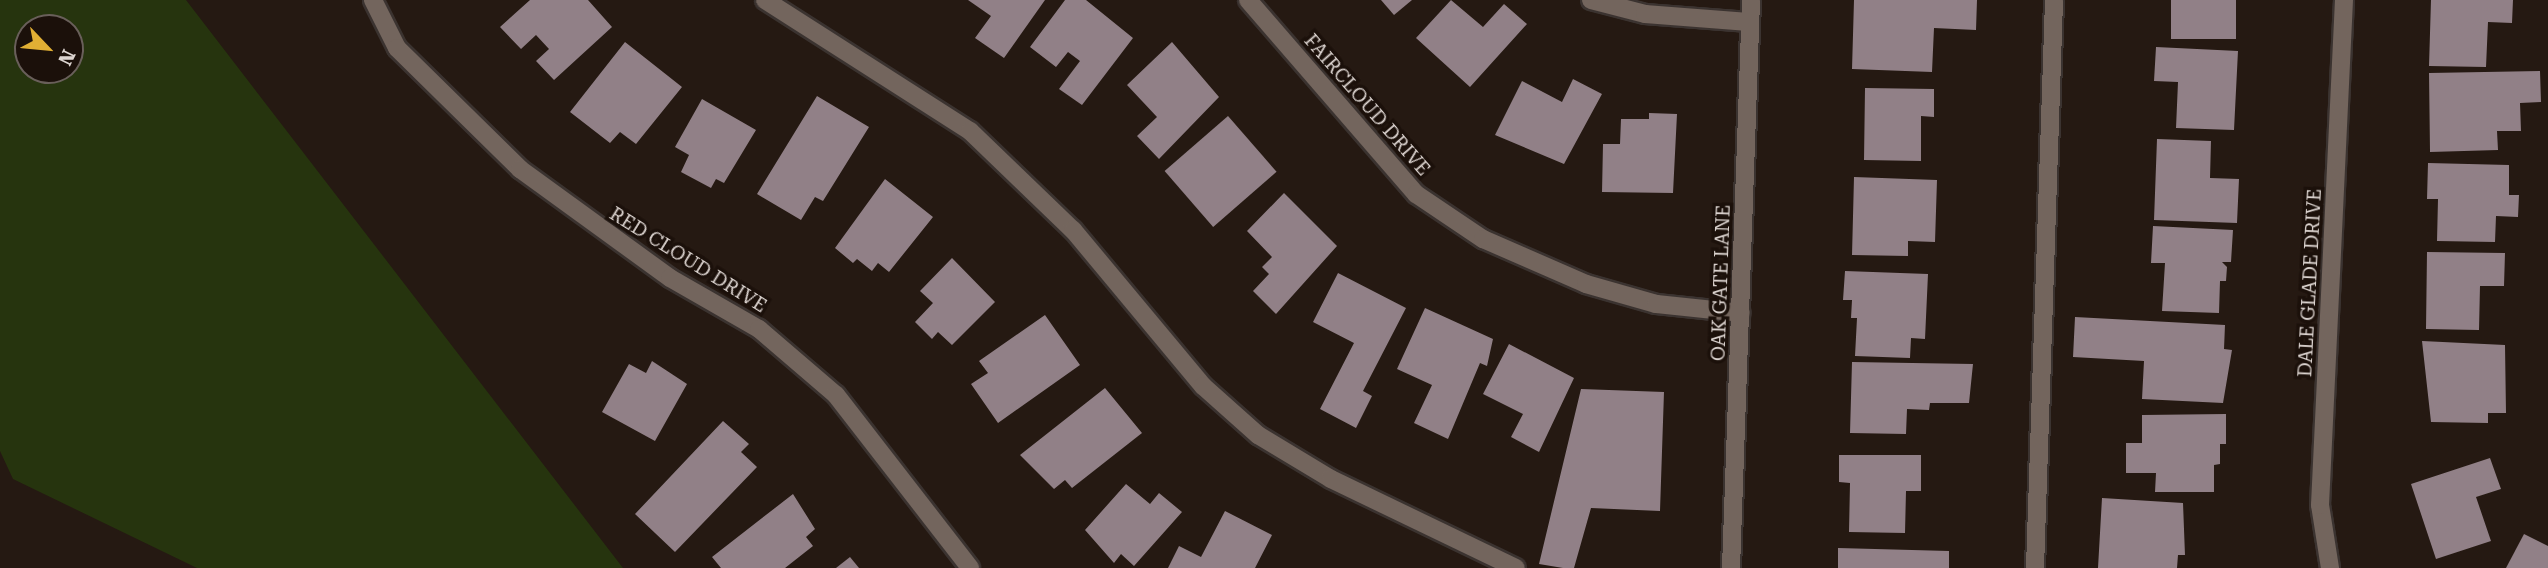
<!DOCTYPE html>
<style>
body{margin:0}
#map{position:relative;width:2548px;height:568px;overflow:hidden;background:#251912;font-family:"Roboto Serif",serif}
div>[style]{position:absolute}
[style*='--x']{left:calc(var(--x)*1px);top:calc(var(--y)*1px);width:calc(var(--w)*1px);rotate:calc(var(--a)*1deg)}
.green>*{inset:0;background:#26340e}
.building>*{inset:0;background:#918087;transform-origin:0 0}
.roads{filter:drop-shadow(2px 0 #3b3330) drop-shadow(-2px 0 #3b3330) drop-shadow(0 2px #3b3330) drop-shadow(0 -2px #3b3330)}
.service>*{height:18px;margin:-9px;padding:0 9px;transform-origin:9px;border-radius:9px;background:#73655d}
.minor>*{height:18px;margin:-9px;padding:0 9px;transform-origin:9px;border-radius:9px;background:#73655d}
.tertiary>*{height:18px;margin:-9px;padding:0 9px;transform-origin:9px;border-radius:9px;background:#73655d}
span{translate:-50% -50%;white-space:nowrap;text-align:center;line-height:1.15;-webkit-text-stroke:7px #1b100a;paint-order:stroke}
.street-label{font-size:19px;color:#ddd5d1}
.north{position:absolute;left:14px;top:14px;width:70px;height:70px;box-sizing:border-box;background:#1b100a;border:2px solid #695f5a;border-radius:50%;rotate:116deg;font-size:19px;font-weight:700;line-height:28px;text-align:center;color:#ddd5d1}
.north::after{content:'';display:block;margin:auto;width:24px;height:32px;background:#e1af34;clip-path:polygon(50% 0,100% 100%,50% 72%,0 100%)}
</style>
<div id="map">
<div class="green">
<div style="clip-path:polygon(evenodd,0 0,186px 0,623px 568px,197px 568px,13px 479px,0 451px,0 0,28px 28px,70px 28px,70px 70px,28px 70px,28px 28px)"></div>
</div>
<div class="building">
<div style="clip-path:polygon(530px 0,588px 0,612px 27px,554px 80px,536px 61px,549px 49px,536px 35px,521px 49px,500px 27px)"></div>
<div style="clip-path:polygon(968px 0,1045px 0,1004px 58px,975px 38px,991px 16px)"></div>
<div style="clip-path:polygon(1065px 0,1086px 0,1133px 38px,1082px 105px,1059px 89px,1080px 61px,1068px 52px,1056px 67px,1030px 47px)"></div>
<div style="clip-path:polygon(1381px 0,1412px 0,1394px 15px)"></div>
<div style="clip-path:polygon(1451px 0,1483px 27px,1504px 4px,1527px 24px,1470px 87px,1416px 38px)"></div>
<div style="clip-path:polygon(1854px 0,1977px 0,1976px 30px,1934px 28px,1932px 72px,1852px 69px)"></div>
<div style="left:2171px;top:0;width:65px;height:39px"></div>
<div style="clip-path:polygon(2431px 0,2513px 0,2512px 23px,2488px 22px,2486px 67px,2429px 66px)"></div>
<div style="clip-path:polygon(625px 42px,682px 87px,636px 144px,620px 132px,610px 143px,570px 112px)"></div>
<div style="clip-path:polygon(1172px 42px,1219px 97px,1159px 159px,1137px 136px,1157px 117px,1127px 85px)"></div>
<div style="clip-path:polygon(2156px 47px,2238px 51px,2234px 130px,2176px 128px,2178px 82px,2154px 81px)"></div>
<div style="clip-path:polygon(2540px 71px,2541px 102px,2520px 103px,2521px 131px,2497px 131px,2498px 150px,2430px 152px,2429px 73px)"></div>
<div style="clip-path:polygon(1573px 79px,1602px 94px,1564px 164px,1495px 135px,1522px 81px,1562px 102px)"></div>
<div style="clip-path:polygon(1865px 88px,1934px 89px,1934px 117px,1921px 116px,1921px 161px,1864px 160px)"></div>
<div style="clip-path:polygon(817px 96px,869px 127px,823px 201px,815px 197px,801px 220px,757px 194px)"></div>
<div style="clip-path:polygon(702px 99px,756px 130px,724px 183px,716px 179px,711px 188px,681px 172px,689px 155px,675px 147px)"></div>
<div style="clip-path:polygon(1649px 113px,1677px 114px,1673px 193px,1602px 192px,1603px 144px,1620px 144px,1621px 119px,1649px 119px)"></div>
<div style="left:1228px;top:116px;width:74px;height:84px;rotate:49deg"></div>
<div style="clip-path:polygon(2157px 139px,2211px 141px,2210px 178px,2239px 179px,2237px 223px,2154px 220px)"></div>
<div style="clip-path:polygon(2428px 163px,2509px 165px,2509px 195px,2519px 195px,2518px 217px,2496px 216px,2495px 242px,2437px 241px,2438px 199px,2427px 199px)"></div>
<div style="clip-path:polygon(1854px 177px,1937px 180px,1935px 242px,1908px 241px,1908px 256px,1852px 255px)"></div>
<div style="clip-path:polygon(885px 179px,933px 217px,889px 272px,878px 263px,872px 271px,857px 259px,853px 263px,835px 248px)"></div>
<div style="clip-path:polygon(1284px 193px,1337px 246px,1276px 314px,1253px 291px,1269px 274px,1262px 267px,1272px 257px,1247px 231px)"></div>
<div style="clip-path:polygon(2153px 226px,2233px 230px,2231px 262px,2222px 262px,2227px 267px,2226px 281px,2220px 281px,2219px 313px,2162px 311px,2165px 263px,2151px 263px)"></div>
<div style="clip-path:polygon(2427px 252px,2505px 253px,2504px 286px,2480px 286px,2479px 330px,2426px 329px)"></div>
<div style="clip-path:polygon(952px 258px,995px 302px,952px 345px,938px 332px,932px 339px,915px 322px,933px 303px,920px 291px)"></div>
<div style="clip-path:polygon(1845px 271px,1928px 274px,1925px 339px,1911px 338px,1910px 358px,1855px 356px,1857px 318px,1851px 318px,1852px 300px,1843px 300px)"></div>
<div style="clip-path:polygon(1338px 273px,1406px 308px,1363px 391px,1372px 396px,1356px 428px,1320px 409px,1354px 343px,1313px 322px)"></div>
<div style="clip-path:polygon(1425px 308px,1493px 339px,1487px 366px,1480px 363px,1448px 439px,1414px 423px,1432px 385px,1397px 369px)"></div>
<div style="clip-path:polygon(1045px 315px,1080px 365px,998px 423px,971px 384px,988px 373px,979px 361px)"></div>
<div style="clip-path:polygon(2075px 317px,2225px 325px,2224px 349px,2232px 350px,2223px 403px,2142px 399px,2144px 361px,2073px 357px)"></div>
<div style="clip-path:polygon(2422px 341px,2505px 345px,2506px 413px,2488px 413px,2488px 423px,2431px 422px)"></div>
<div style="clip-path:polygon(1509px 344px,1574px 378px,1539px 452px,1511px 437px,1523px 414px,1483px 394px)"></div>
<div style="clip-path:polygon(652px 361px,687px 384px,655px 441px,602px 412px,629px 364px,646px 373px)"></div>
<div style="clip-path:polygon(1852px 362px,1973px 364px,1969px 403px,1930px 403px,1929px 410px,1907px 409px,1906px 434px,1850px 433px)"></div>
<div style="clip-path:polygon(1105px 388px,1142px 433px,1072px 488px,1065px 480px,1054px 489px,1020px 455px)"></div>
<div style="clip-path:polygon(1581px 389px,1664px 392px,1660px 511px,1591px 508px,1574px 568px,1563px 568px,1539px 564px)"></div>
<div style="clip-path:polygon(2226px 414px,2226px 444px,2220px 444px,2220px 464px,2214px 465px,2214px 492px,2155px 492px,2156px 473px,2126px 473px,2126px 443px,2142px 443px,2142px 415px)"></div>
<div style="clip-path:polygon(723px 421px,749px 444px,741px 452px,757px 467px,675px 552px,635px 514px)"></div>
<div style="clip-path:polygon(1839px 455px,1921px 455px,1921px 491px,1906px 491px,1905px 533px,1849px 532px,1850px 483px,1839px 482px)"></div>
<div style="clip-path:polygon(2490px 458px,2501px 489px,2476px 497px,2491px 541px,2436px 559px,2411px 484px)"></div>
<div style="clip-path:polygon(1126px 484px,1150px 504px,1159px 493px,1182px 512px,1134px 566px,1121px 554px,1114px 563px,1085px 530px)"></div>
<div style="clip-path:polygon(793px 494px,815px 529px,806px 537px,813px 546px,785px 568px,721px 568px,712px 557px)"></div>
<div style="clip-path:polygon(2102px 498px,2183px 503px,2185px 555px,2178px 555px,2177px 568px,2098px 568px)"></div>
<div style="clip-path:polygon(1225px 511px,1272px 535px,1255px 568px,1168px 568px,1179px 546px,1201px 557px)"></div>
<div style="clip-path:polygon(2524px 534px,2548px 546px,2548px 568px,2506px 568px)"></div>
<div style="clip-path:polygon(1838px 548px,1949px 551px,1949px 568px,1838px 568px)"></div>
<div style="clip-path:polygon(850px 557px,859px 568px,836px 568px)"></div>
</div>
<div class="roads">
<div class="service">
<div style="--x:765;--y:0;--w:243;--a:32.6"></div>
<div style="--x:970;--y:131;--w:143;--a:43.9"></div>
<div style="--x:1073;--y:230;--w:203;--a:50.2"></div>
<div style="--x:1203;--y:386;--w:74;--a:41.7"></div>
<div style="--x:1258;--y:435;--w:85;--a:31.1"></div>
<div style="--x:1331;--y:479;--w:205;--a:25.7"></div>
<div style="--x:1591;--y:0;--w:56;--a:14.5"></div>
<div style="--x:1645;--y:14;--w:104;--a:4.4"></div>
<div style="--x:2035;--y:568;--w:568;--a:-88.08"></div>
</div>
<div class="minor">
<div style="--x:373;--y:0;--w:54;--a:63.4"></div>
<div style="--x:397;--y:48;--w:173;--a:44.5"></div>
<div style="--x:520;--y:169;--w:185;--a:36"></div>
<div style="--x:670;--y:278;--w:103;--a:29.8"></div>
<div style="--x:759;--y:329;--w:101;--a:40.6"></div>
<div style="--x:836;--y:395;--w:219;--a:52.2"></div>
<div style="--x:1248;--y:0;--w:257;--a:49.1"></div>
<div style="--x:1416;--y:194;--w:81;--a:33.9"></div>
<div style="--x:1483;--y:239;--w:112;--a:23.6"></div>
<div style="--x:1586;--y:284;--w:73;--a:15.9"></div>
<div style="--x:1656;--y:304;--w:85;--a:6"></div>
<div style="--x:2330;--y:568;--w:64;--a:-99"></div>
<div style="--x:2320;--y:505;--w:506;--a:-87.28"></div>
</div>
<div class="tertiary">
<div style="--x:1731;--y:568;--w:568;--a:-87.98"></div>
</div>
</div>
<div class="street-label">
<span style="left:1367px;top:105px;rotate:49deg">FAIRCLOUD DRIVE</span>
<span style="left:688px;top:260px;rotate:32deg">RED CLOUD DRIVE</span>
<span style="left:1721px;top:283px;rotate:-88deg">OAK GATE LANE</span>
<span style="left:2310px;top:283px;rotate:-87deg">DALE GLADE DRIVE</span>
</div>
<div class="north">N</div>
</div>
